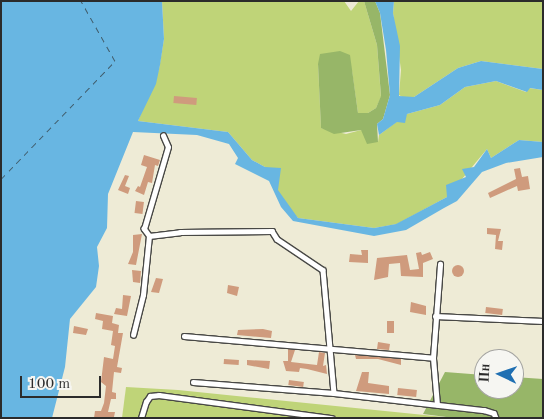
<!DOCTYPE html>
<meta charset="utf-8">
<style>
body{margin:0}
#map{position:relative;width:544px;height:419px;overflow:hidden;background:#eeebd6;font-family:"Old Standard TT",serif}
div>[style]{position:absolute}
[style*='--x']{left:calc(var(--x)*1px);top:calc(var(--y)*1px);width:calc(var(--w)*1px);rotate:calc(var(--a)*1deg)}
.green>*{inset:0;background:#bfd478}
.forest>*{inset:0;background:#97b668}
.water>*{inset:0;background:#68b6e2}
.ferry>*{height:1px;margin-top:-0.5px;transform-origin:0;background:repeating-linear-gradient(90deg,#405c6b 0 6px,transparent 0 11px)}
.building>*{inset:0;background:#cf9b7d;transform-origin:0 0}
.round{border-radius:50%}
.roads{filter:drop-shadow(1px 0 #484845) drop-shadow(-1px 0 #484845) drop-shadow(0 1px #484845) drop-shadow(0 -1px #484845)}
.street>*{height:4.5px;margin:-2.25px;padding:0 2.25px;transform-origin:2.25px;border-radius:2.25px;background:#fff}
span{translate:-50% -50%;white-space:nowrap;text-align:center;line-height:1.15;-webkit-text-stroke:4.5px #f6f6f2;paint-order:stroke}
.frame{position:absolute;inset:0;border:2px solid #2b2b2b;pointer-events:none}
.north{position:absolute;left:474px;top:349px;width:50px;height:50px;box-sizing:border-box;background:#f6f6f2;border:1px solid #a5a5a2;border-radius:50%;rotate:273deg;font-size:14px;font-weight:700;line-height:20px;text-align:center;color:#2b2b2b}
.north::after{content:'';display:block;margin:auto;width:18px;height:22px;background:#1f6fb2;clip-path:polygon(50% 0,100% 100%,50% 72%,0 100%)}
.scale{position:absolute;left:20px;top:376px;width:81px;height:22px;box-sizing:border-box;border:2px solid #2b2b2b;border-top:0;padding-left:6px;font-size:15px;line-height:18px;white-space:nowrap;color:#2b2b2b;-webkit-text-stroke:4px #f6f6f2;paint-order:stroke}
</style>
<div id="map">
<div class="green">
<div style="clip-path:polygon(162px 1px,344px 1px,351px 11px,359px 1px,364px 1px,377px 45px,381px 97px,376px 108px,368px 113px,358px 113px,352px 71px,318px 64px,321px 128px,346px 134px,361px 130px,378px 142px,379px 135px,407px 114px,440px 105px,465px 87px,496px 81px,526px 92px,529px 88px,543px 90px,543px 142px,519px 140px,491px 158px,487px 149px,447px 197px,397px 224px,374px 228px,298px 218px,283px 201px,265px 167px,252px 160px,228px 132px,138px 121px,159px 69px,164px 39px)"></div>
<div style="clip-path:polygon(394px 1px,543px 1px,543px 69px,481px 61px,458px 68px,414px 97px,404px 98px,399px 95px,401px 70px,393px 13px)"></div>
<div style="clip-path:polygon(126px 387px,178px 390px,454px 418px,122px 418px)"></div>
</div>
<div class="forest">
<div style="clip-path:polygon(364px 1px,375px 1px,380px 13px,390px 95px,383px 119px,377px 124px,378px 142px,367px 144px,361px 130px,334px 134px,321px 128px,318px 64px,320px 54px,340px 51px,350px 55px,358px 113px,368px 113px,376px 108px,381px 96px,377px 45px)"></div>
<div style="clip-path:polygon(445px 372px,484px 375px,484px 389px,514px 389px,514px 377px,543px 379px,543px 418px,454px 418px,423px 414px)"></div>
</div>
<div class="water">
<div style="clip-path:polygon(1px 1px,162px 1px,164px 39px,160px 65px,156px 84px,138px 121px,228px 132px,252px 160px,265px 167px,281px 168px,278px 190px,298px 218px,374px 228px,396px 224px,447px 197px,446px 185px,466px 177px,462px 169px,474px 167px,487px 149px,491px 158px,519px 140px,543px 142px,543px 157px,506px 163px,482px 172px,457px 201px,444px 208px,406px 230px,374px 236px,293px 221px,281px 207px,269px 181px,235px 164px,238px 158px,229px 144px,197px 135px,133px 132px,108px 194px,107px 228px,97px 247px,99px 266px,96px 287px,70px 319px,65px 367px,52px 418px,1px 418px)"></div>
<div style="clip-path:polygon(375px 1px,394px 1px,393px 13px,400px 46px,399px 96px,414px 97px,458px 68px,481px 61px,543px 69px,543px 90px,530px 88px,527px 92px,496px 81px,465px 87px,440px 105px,407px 114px,405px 123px,397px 122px,379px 135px,377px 124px,383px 119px,390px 95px,386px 50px,380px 13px)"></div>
</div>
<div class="ferry">
<div style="--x:1;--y:179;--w:164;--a:-46"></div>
<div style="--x:115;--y:61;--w:69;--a:-119.5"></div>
</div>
<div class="building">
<div style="left:174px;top:96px;width:23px;height:7px;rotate:5deg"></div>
<div style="clip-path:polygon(144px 155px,160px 160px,158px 166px,155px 165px,152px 183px,148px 182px,144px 195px,135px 191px,138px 186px,140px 187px,147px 167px,141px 165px)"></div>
<div style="clip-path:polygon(520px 168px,522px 177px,528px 176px,530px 189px,518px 191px,517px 186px,490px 198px,488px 193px,516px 179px,514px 169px)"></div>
<div style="clip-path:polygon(125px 175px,129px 176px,125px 186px,130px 188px,128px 194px,118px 190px)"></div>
<div style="left:136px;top:201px;width:8px;height:12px;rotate:7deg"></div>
<div style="clip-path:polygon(487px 228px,501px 229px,498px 241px,503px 241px,502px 250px,495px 249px,496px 235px,487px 234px)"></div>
<div style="clip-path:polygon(142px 234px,136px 265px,128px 264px,133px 252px,133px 235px)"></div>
<div style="clip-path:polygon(361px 250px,368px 250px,368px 263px,349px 262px,350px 254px,362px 255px)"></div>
<div style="clip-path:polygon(421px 252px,422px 255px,430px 252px,433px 259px,423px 263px,423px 277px,401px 276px,400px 263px,389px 264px,388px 277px,374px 280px,377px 258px,407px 255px,410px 270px,419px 269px,416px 253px)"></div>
<div class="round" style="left:452px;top:265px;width:12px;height:12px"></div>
<div style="clip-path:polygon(132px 270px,141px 271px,140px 283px,133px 282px)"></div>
<div style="clip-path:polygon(156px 278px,163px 279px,159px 293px,151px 292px)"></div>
<div style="clip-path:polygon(228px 285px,239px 287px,237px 296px,227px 293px)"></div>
<div style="clip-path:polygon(123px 295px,131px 296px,127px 316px,114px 314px,116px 308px,122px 309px)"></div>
<div style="clip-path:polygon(411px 302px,426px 306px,426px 315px,410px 312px)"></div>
<div style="left:486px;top:307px;width:17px;height:6px;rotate:7deg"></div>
<div style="clip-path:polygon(96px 313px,113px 316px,112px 323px,119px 325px,118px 333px,123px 333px,117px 367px,122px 368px,121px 373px,114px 372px,112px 392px,116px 393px,116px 399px,111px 399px,108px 412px,115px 412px,114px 417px,94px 418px,95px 411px,101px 411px,104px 403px,106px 386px,101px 382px,104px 357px,113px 359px,115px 346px,111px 345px,113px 331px,102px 329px,103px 321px,95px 319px)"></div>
<div style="left:387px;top:321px;width:7px;height:12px"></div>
<div style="clip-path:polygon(74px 326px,88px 329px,86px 335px,73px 333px)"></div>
<div style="clip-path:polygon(263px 329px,272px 331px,271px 338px,237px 335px,238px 330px)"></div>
<div style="clip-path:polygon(378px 342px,390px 344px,389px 350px,377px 349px)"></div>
<div style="clip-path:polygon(288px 349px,295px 350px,291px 362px,317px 365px,319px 352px,325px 353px,323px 366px,326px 365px,327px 374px,307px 369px,300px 368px,299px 372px,286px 371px,283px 361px,288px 361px)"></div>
<div style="clip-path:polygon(355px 355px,401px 359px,401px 365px,378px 359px,356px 359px)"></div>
<div style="left:224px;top:359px;width:15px;height:5px;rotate:4deg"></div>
<div style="clip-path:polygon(247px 360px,270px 361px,269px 369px,247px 365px)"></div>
<div style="clip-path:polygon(362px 372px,369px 372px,368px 383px,389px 386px,389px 394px,356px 391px)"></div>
<div style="left:289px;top:380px;width:15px;height:5px;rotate:8deg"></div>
<div style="left:398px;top:388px;width:19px;height:7px;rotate:6deg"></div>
</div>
<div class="roads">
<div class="street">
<div style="--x:149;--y:236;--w:31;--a:-7"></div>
<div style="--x:180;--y:232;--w:92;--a:-0.6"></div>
<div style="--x:272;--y:231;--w:9;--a:58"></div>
<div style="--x:277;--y:239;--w:55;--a:34"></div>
<div style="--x:323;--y:270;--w:123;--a:84.9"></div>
<div style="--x:334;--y:393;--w:151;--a:6.5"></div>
<div style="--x:484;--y:410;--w:10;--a:17"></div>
<div style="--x:494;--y:413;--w:5;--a:68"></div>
<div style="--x:435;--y:316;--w:108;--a:2.7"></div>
<div style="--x:133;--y:335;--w:41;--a:-76"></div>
<div style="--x:143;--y:295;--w:59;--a:-84.2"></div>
<div style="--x:149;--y:236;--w:9;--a:-126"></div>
<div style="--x:144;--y:229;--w:85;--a:-73.7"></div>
<div style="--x:168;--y:147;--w:12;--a:-114"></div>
<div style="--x:184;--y:336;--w:250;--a:5"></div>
<div style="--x:193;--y:382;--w:141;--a:4.5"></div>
<div style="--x:437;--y:405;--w:47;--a:-94.9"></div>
<div style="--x:433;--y:358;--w:94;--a:-85.7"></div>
<div style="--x:141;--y:418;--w:17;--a:-73"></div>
<div style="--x:146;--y:402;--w:7;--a:-56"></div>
<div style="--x:150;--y:396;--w:9;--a:-6"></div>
<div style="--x:159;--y:395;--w:174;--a:7.6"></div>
</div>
</div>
<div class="frame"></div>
<div class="north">Пн</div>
<div class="scale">100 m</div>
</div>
